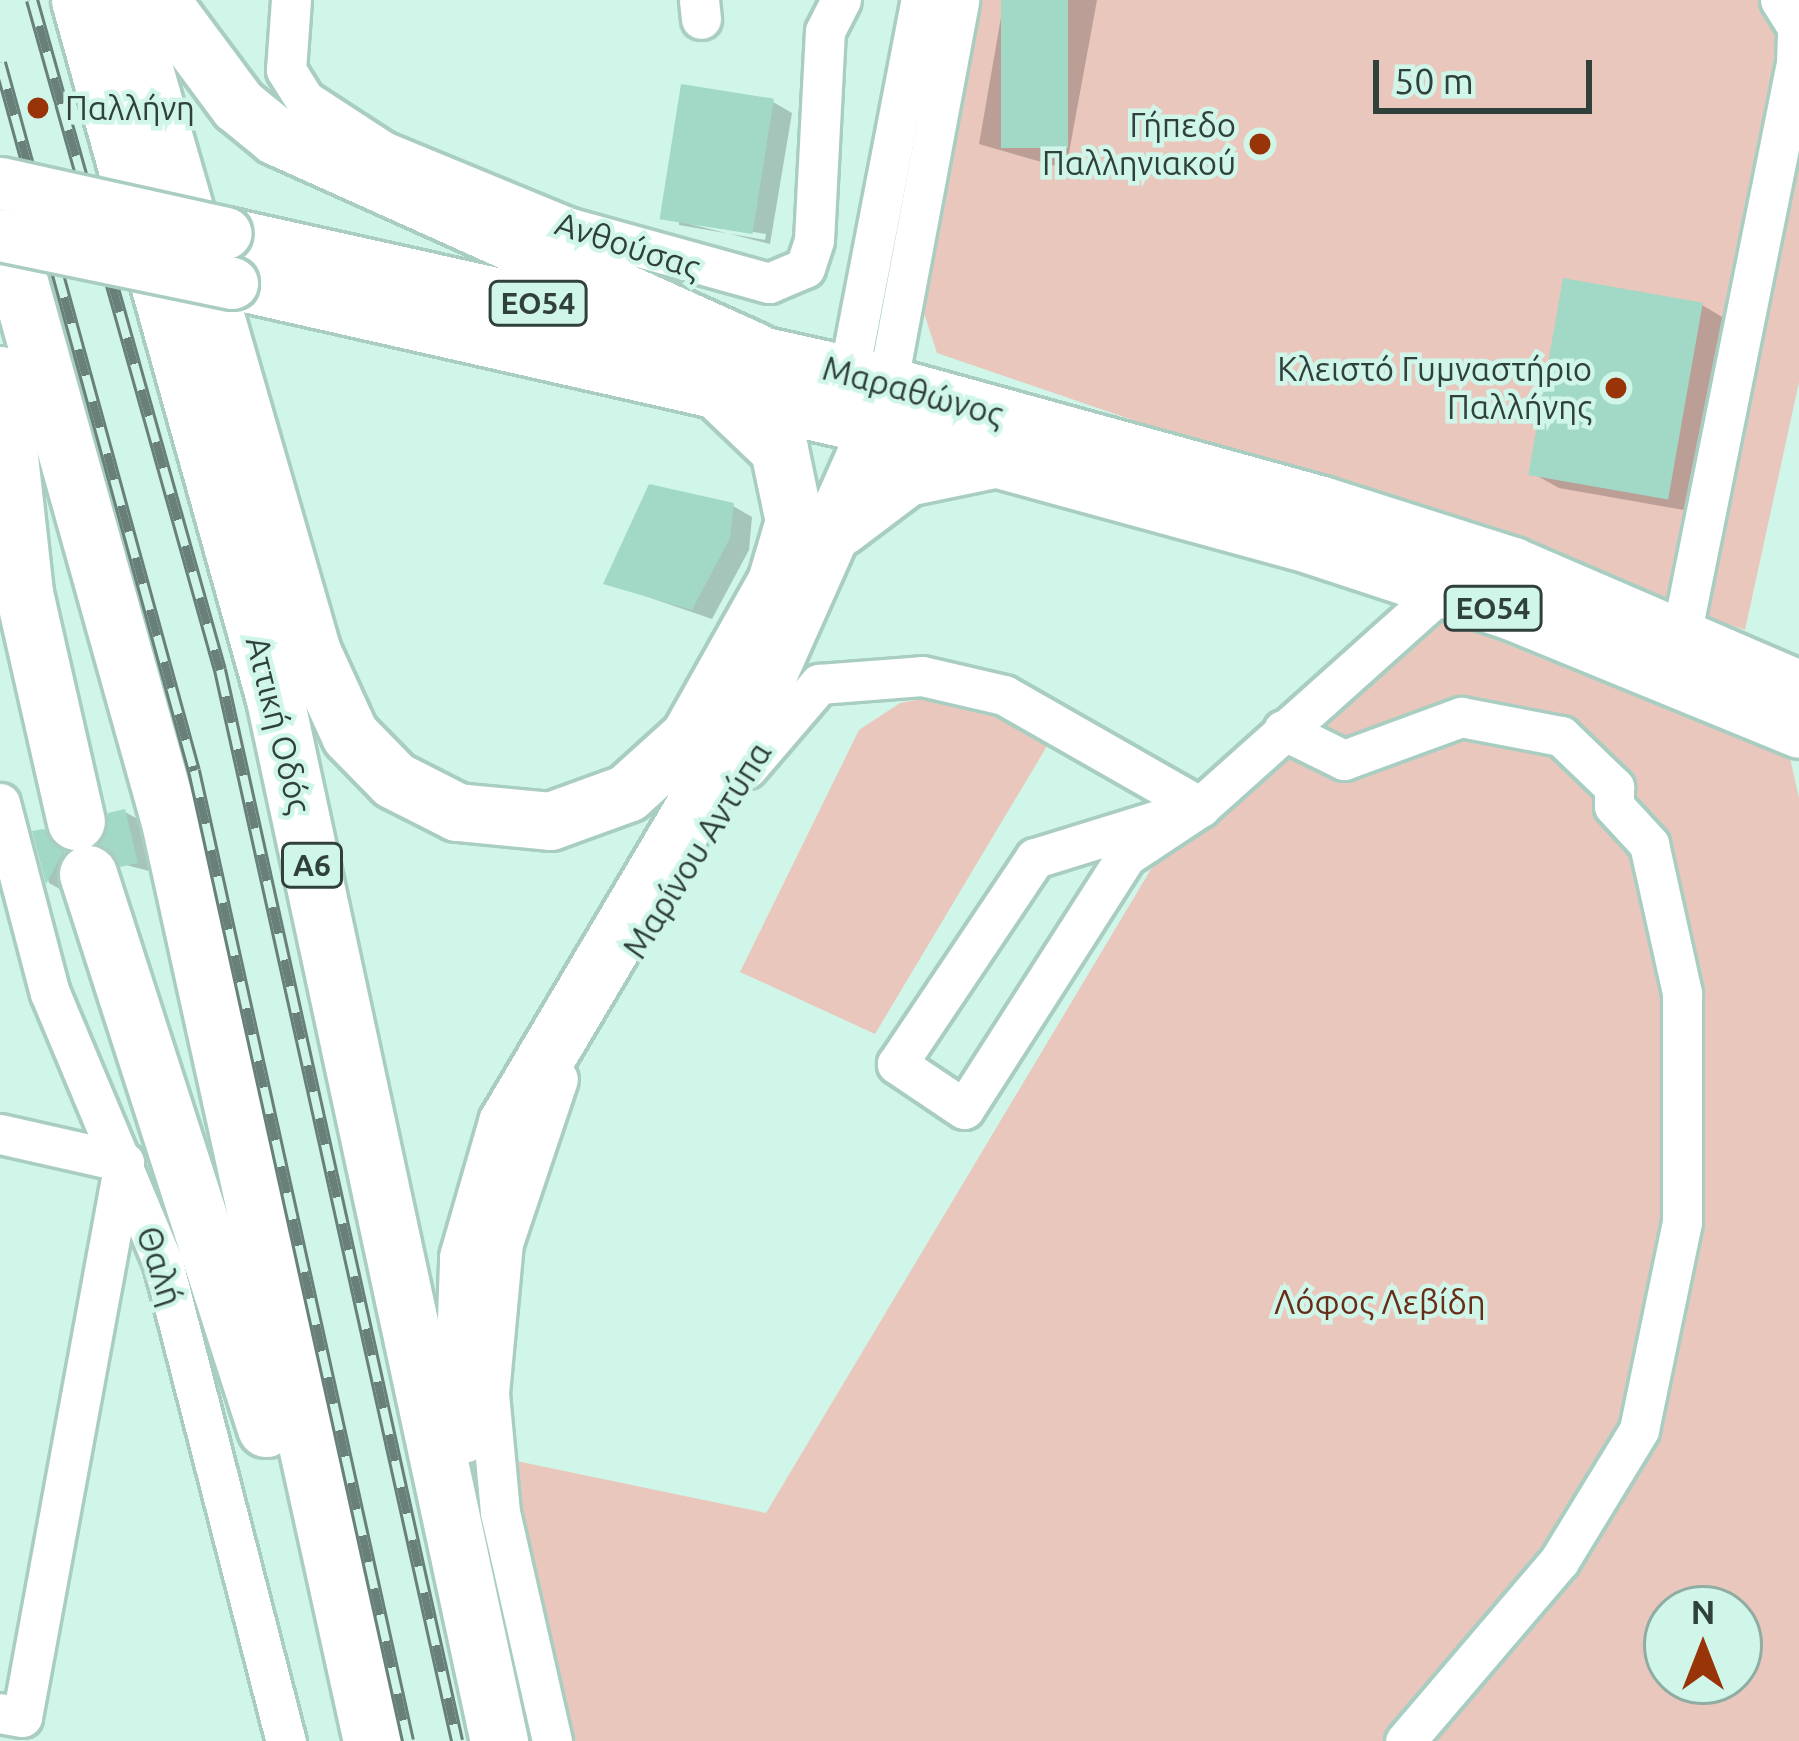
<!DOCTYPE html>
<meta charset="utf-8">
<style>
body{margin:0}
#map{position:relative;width:1799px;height:1741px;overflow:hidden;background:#cff6e9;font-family:Ubuntu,sans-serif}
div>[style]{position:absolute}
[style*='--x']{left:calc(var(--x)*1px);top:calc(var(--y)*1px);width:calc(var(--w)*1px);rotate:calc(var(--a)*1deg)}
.green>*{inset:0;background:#eac7bc}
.shadow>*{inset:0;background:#0003}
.building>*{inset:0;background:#a2d8c6;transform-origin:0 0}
.roads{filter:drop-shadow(3px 0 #a9cec1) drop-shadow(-3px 0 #a9cec1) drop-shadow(0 3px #a9cec1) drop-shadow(0 -3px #a9cec1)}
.minor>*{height:39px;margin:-19.5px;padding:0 19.5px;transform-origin:19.5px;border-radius:19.5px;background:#fff}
.major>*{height:51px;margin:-25.5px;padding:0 25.5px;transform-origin:25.5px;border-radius:25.5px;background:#fff}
.highway>*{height:57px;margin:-28.5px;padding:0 28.5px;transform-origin:28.5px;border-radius:28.5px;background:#fff}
.rail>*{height:14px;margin-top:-7px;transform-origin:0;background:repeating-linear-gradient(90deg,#cff6e9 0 27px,#688079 0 54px);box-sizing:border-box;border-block:3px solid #688079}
.bridges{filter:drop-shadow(3px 0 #a9cec1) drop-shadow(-3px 0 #a9cec1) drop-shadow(0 3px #a9cec1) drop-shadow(0 -3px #a9cec1)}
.major-bridge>*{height:51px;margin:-25.5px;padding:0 25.5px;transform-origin:25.5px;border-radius:25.5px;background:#fff}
.dots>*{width:33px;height:33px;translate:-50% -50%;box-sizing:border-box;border:6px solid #cff6e9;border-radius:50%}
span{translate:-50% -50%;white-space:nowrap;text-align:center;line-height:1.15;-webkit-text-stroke:9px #cff6e9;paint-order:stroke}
.shield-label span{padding:3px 9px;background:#cff6e9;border:3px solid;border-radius:9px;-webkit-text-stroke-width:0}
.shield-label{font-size:30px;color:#30403b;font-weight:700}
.poi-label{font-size:33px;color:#30403b}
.left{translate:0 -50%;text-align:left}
.right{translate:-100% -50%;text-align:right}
.street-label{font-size:33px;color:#30403b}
.park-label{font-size:33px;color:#682d18}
.north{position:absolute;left:1643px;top:1585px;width:120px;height:120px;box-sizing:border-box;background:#cff6e9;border:3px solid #8fada3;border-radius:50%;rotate:0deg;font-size:33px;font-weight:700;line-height:48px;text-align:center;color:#30403b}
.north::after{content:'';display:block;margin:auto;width:42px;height:54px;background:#993308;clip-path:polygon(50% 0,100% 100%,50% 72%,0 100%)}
.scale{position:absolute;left:1373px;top:60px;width:219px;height:54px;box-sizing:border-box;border:6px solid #30403b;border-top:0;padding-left:15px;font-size:36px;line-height:42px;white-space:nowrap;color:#30403b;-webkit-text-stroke:9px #cff6e9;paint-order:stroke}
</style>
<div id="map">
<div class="green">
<div style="clip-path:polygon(979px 0,1799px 0,1799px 382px,1745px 630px,937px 353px,923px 310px)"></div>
<div style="clip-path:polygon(evenodd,1441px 618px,1790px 758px,1799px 798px,1799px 1741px,559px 1741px,502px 1458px,766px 1513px,1172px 834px,1441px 618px,1667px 1609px,1739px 1609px,1739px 1681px,1667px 1681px,1667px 1609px)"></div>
<div style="clip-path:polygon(947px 694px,1050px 741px,875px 1034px,740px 972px,859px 730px,900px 703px)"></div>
</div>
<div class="shadow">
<div style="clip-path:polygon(1004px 0,1097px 0,1066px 169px,979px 144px)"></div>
<div style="clip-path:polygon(evenodd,773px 102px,792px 113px,770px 244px,662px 217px,773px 102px,679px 219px,766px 234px,765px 240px,679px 225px,679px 219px)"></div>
<div style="clip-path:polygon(1702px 305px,1729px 321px,1695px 512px,1559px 488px,1532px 473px)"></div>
<div style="clip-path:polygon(733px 506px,752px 517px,749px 550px,712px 619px,607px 583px)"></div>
<div style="clip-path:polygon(125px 812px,145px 823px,157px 873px,122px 864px)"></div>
<div style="clip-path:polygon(36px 833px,83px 865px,69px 894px,49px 883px)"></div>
</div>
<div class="building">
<div style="left:1001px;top:0;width:67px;height:148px"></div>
<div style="left:681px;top:84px;width:94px;height:137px;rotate:9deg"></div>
<div style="left:1563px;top:278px;width:142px;height:200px;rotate:10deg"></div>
<div style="clip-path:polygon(649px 484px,734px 503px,730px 538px,692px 610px,603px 584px)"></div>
<div style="clip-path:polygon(125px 809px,138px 863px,120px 867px,99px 844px,108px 813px)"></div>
<div style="clip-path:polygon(44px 829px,64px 851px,46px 884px,32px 831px)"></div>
</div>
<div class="roads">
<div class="minor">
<div style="--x:291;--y:0;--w:70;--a:94.1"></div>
<div style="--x:286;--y:70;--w:36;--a:58"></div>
<div style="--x:305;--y:100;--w:93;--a:33.2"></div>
<div style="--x:383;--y:151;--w:199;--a:22.4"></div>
<div style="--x:567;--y:227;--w:210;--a:15.5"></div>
<div style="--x:769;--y:283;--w:39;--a:-23"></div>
<div style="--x:805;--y:268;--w:29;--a:-72"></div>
<div style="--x:814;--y:240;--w:209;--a:-87"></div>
<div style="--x:825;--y:31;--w:35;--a:-63"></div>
<div style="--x:699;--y:0;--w:19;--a:84"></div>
<div style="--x:844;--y:398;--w:405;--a:-79.1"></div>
<div style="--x:883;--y:408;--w:415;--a:-79.4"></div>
<div style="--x:1681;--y:636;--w:584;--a:-78.65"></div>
<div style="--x:1796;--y:63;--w:36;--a:-88"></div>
<div style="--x:1797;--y:27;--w:32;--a:-122"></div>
<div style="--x:1283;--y:730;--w:68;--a:26.2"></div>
<div style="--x:1344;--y:760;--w:125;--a:-20.2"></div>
<div style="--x:1461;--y:717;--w:102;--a:10.8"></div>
<div style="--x:1561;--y:736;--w:74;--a:43.9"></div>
<div style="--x:1614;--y:787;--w:19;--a:90"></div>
<div style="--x:1614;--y:806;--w:52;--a:47.4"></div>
<div style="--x:1649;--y:844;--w:153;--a:77.5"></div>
<div style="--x:1682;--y:993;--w:229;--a:90"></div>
<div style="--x:1682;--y:1222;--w:212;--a:101.7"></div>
<div style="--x:1639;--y:1430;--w:153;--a:121.4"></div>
<div style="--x:1559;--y:1561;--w:237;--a:130.5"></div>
<div style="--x:747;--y:768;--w:111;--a:-49.4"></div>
<div style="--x:819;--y:684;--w:103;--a:-4.4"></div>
<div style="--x:922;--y:676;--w:84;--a:13"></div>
<div style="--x:1004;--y:695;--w:226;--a:29.7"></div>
<div style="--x:1200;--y:807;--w:326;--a:-41.8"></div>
<div style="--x:0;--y:803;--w:196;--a:75.3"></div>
<div style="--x:50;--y:993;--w:293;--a:67.3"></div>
<div style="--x:163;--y:1263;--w:494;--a:75.6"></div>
<div style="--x:1200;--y:807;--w:89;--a:146.5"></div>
<div style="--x:1126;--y:856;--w:300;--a:122.6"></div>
<div style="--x:964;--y:1109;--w:81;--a:-146.1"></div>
<div style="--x:897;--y:1064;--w:248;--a:-56.2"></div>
<div style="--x:1035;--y:858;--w:173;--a:-17.2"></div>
<div style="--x:0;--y:1134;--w:127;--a:12.7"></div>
<div style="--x:124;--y:1162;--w:564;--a:100.41"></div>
<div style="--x:22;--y:1717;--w:22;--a:-170"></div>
<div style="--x:552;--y:1741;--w:235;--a:-102.8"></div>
<div style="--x:500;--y:1512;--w:120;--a:-95.3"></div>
<div style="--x:489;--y:1393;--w:151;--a:-84.7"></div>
<div style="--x:503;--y:1243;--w:173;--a:-71.5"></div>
</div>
<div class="major">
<div style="--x:226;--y:233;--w:639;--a:12.56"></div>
<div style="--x:850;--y:372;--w:490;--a:15.4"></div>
<div style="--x:1322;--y:502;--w:201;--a:17.7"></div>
<div style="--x:1513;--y:563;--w:311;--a:23.3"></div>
<div style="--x:232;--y:283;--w:661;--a:12.75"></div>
<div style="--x:877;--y:429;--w:450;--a:15.3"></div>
<div style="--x:1311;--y:548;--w:208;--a:18.2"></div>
<div style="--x:1509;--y:613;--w:313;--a:22.3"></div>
</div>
<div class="highway">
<div style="--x:80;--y:0;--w:726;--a:74.41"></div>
<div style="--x:275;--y:699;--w:1066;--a:77.87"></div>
<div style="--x:124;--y:0;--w:679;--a:73.92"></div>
<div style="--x:312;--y:652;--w:91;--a:65.4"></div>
<div style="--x:350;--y:735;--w:63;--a:45.6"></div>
<div style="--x:394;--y:780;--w:71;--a:26.9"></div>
<div style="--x:457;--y:812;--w:93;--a:5.5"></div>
<div style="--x:550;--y:821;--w:82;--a:-20"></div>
<div style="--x:627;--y:793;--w:84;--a:-42.1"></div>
<div style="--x:689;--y:737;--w:178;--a:-60.7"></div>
<div style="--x:776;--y:582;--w:64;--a:-73.6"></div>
<div style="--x:794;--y:521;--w:74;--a:-101.8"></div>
<div style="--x:779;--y:449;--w:86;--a:-136.4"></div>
<div style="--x:160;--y:0;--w:131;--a:53.4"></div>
<div style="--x:238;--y:105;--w:49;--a:39.2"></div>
<div style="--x:276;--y:136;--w:524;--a:24.22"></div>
<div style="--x:0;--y:214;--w:631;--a:74.38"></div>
<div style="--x:170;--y:822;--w:941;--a:77.6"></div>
<div style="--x:0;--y:375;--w:219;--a:83.7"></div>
<div style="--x:24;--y:593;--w:234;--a:77.2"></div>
<div style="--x:840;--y:527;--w:83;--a:-37.1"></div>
<div style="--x:906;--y:477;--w:85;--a:-11.6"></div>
<div style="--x:88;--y:874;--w:582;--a:72.19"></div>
<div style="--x:462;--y:1434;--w:176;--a:-88"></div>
<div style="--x:468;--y:1258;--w:141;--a:-73.9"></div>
<div style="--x:507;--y:1123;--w:483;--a:-59.4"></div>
<div style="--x:753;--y:707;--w:304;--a:-66"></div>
</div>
</div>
<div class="rail">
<div style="--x:32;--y:0;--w:696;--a:74.33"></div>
<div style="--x:220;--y:670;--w:1097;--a:77.52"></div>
<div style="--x:0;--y:63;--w:734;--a:74.68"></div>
<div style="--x:194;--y:771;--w:993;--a:77.56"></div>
</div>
<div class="bridges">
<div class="major-bridge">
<div style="--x:0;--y:183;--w:231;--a:12.5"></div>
<div style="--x:0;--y:235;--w:237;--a:11.7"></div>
</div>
</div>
<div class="dots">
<div style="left:38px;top:108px;background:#993308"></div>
<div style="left:1260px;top:144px;background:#993308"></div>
<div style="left:1616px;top:388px;background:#993308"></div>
</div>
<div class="shield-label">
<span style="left:538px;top:303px">ΕΟ54</span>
<span style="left:1493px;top:608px">ΕΟ54</span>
<span style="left:312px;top:865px">Α6</span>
</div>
<div class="poi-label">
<span class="left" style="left:65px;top:108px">Παλλήνη</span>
<span class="right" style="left:1236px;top:144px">Γήπεδο<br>Παλληνιακού</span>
<span class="right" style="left:1592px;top:388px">Κλειστό Γυμναστήριο<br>Παλλήνης</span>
</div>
<div class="street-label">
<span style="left:628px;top:245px;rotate:18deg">Ανθούσας</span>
<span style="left:913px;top:391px;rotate:15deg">Μαραθώνος</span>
<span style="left:279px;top:725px;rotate:76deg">Αττική Οδός</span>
<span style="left:697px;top:850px;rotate:-58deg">Μαρίνου Αντύπα</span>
<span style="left:160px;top:1266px;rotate:72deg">Θαλή</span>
</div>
<div class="park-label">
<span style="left:1380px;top:1302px">Λόφος Λεβίδη</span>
</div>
<div class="north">N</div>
<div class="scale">50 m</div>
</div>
